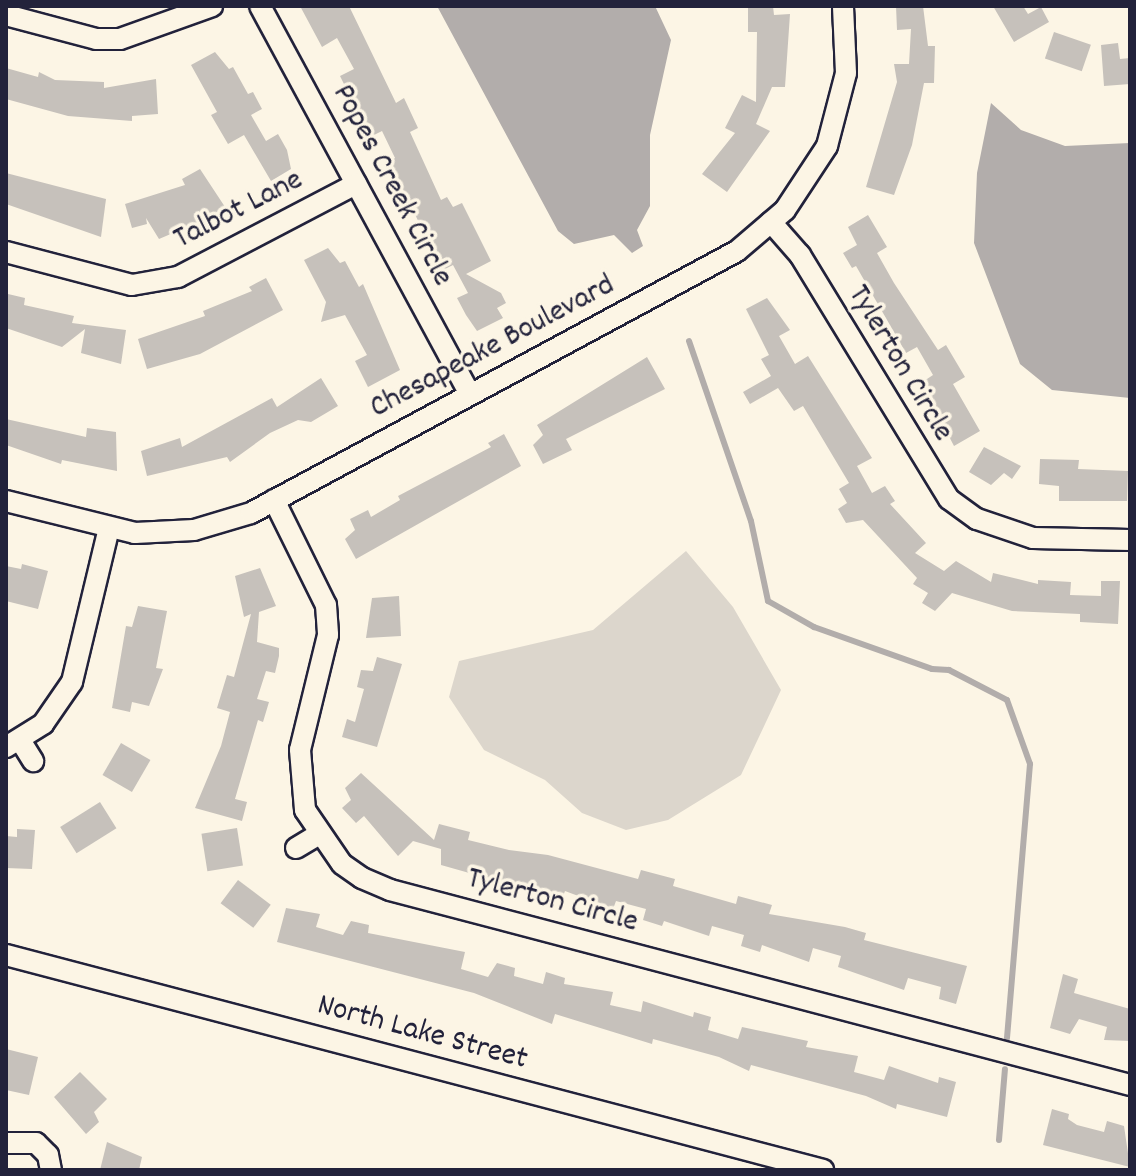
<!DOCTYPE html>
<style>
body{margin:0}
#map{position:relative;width:1136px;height:1176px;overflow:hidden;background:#fcf5e5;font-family:Dekko,sans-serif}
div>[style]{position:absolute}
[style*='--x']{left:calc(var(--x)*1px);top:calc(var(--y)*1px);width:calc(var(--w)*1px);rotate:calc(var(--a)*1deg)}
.green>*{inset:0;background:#dcd6cc}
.water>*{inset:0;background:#b2adab}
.stream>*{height:6px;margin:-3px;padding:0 3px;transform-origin:3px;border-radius:3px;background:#b2adab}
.building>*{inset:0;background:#c6c1bb;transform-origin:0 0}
.roads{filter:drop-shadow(2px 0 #22223b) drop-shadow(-2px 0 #22223b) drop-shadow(0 2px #22223b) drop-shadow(0 -2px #22223b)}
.minor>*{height:20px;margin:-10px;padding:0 10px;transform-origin:10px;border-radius:10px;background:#fcf5e5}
span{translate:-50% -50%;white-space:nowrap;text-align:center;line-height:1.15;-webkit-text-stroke:7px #fcf5e5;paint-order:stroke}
.street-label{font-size:32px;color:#22223b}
.frame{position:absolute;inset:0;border:8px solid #22223b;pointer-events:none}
</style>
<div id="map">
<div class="green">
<div style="clip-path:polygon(686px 551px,733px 607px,781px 690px,741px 775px,668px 820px,626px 830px,582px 813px,545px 780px,484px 750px,449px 697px,459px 661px,593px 630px)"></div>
</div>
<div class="water">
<div style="clip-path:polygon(437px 6px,655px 6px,671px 40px,650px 135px,650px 206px,637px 230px,643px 246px,632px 253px,614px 235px,574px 244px,558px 231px)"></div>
<div style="clip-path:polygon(991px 103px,1021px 130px,1065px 146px,1130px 143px,1130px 398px,1052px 390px,1020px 364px,974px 243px,977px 173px)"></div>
</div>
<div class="stream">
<div style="--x:689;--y:341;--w:190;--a:71"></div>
<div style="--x:751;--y:521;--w:82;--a:78"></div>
<div style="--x:768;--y:601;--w:53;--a:29.5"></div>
<div style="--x:814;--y:627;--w:125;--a:19.6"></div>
<div style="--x:932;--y:669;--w:17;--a:3"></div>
<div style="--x:949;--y:670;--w:65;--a:27.3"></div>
<div style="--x:1007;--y:700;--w:68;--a:70.2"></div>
<div style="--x:1030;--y:764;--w:275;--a:94.8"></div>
<div style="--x:999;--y:1140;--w:71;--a:-85.2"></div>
</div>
<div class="building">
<div style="clip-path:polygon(300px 6px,349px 6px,396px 103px,404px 98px,418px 128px,410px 132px,441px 200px,447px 197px,453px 207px,462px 203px,491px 261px,466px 274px,501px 293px,506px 303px,497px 308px,503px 318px,477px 331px,466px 315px,457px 298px,468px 293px,453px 265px,443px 270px,388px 161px,395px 158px,382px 131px,370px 137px,340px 76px,354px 69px,337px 38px,322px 47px)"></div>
<div style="clip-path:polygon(748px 6px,773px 6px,774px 15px,790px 14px,785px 87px,772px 87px,756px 124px,770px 131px,727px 192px,702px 174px,735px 133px,725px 128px,742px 95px,756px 102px,757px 32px,748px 32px)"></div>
<div style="clip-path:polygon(896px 6px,923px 6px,928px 46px,935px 46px,934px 83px,924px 83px,912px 145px,894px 195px,866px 187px,897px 82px,894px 64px,909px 64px,911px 29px,897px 30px)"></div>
<div style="clip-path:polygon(993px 6px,1023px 6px,1028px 14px,1041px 7px,1049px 22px,1014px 42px)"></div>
<div style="left:1054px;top:32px;width:39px;height:28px;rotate:19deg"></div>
<div style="clip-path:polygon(1118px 43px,1120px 59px,1130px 58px,1130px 84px,1104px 86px,1101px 45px)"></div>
<div style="clip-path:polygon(215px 52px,229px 69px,233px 67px,248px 94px,253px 92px,262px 109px,251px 115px,266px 141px,278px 134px,287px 150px,291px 169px,271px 181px,244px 135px,228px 144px,211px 115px,217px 112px,191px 65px)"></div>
<div style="clip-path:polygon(6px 68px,38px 77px,39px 72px,55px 80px,104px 82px,104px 88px,156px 79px,158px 114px,132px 116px,132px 121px,68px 116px,6px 99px)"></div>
<div style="clip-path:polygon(200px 169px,227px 210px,159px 239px,146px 218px,147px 224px,132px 228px,125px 204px,185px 185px,182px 179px)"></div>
<div style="clip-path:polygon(6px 173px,106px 199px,101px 237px,6px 204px)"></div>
<div style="clip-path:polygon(868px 215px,887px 247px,877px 253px,894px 283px,938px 350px,946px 345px,965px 377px,953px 384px,980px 431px,954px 446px,921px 383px,933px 375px,917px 347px,906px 353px,856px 266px,852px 268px,843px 253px,857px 245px,848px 227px)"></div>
<div style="clip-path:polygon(328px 248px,340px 263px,345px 261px,359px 287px,363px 284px,400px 370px,368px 387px,355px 361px,367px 355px,345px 315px,321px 322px,326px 302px,304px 260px)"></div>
<div style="clip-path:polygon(266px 278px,283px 310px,200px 354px,147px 369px,138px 339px,205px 316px,203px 311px,252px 291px,249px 287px)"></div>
<div style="clip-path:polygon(8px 294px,25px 298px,24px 305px,74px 316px,72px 323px,126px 330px,121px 364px,81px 353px,85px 329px,62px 347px,6px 328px)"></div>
<div style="clip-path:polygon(767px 298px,790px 330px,779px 336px,795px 364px,808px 356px,872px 458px,857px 466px,872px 493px,885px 486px,895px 501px,890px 504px,926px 543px,915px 553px,944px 571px,956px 561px,991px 582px,993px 573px,1038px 584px,1038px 580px,1071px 582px,1070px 595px,1101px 596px,1101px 581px,1120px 581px,1118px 624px,1080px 622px,1080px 614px,1012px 611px,952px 593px,935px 611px,922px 603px,928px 593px,913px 584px,917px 578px,863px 520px,846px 523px,838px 509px,847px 503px,839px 489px,849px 483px,803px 406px,794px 411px,778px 388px,750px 404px,743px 392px,771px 376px,761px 359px,769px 355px,746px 309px)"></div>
<div style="clip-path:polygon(647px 357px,665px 389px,566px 439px,572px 450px,543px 464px,533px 445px,543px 435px,537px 425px)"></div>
<div style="clip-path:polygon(321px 378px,338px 406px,311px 422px,298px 420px,270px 433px,230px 462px,227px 457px,147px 476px,141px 451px,180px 438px,182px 447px,272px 398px,277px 407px)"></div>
<div style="clip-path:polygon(6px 419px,86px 437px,87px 428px,116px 432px,117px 471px,62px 460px,61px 464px,6px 445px)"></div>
<div style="clip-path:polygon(504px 434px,521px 466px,356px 559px,345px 539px,355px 530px,350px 519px,368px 510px,371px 517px,400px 500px,398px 496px,491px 447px,488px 443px)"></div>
<div style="clip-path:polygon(984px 447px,1021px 466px,1012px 479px,1004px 473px,991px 485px,969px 472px)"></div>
<div style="clip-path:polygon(1040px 459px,1079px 460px,1078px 469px,1128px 471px,1127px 501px,1059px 501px,1059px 486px,1039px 484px)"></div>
<div style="clip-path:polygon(22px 564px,48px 571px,38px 609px,6px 601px,6px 566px,21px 569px)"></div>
<div style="clip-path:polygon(260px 568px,276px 606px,259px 612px,257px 642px,279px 648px,279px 656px,275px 673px,266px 671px,257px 699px,269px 702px,263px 722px,258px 720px,235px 799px,247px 802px,242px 821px,195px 808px,221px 746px,230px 712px,217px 708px,227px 675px,234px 677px,251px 614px,244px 617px,235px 576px)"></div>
<div style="clip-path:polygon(399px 596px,401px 636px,366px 638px,372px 598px)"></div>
<div style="clip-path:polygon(138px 606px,167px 611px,156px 668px,163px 669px,149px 706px,132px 702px,130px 712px,112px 708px,126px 626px,132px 627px)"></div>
<div style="clip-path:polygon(377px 657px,402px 664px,377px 747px,342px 737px,347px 719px,355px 722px,364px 689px,357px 687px,361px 670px,373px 671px)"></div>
<div style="left:121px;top:743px;width:34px;height:37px;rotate:30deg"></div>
<div style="clip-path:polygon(361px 773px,434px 840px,439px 824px,470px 832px,468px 840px,509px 850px,548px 855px,638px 879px,641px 870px,675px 879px,673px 886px,736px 904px,738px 896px,772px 905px,769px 914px,845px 927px,866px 933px,864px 940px,967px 966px,956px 1004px,939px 999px,941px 987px,908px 978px,904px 990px,838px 967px,841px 956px,813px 948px,809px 962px,762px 945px,760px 952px,741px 946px,744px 935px,712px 926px,709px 936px,664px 921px,662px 926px,643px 920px,646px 909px,616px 901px,613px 909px,565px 891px,562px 899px,441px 865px,441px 849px,413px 841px,398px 856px,364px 816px,356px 823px,342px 808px,351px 800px,345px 788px)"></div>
<div style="left:100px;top:802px;width:31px;height:47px;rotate:58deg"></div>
<div style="left:237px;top:828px;width:38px;height:36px;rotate:81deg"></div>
<div style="clip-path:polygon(17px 829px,35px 830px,32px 869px,6px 868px,6px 836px,17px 837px)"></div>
<div style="left:238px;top:880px;width:41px;height:29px;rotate:37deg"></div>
<div style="clip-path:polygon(286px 908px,320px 914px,316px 927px,343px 935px,351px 921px,369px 925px,368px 933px,465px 952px,461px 969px,488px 977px,497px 963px,515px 968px,514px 976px,543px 984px,546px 972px,565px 978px,564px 984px,613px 992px,610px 1005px,641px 1012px,643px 1001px,693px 1017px,694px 1012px,711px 1017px,708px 1030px,738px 1039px,742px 1027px,808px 1041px,806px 1047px,858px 1056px,854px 1072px,884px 1080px,889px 1066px,938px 1083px,939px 1077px,956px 1082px,947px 1117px,897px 1104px,896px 1109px,866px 1096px,751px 1065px,749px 1071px,719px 1057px,653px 1039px,652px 1044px,555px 1014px,552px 1024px,474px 993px,277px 942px)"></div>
<div style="clip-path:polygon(1063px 974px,1078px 979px,1074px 993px,1130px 1009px,1130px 1041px,1104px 1040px,1107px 1027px,1079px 1019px,1070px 1034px,1050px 1028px)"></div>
<div style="clip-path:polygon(6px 1049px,38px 1057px,29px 1095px,6px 1090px)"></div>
<div style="clip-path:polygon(80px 1072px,107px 1099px,94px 1112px,99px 1122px,86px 1134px,54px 1097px)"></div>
<div style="clip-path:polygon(1052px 1109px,1069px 1114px,1068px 1119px,1077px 1125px,1104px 1132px,1107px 1121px,1124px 1126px,1130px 1167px,1043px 1145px)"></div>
<div style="clip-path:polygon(107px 1142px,142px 1157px,139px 1170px,100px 1170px)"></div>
</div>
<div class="roads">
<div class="minor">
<div style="--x:260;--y:6;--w:441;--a:61.6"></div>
<div style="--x:6;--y:15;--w:93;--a:14.9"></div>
<div style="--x:96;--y:39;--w:24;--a:0"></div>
<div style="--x:120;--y:39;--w:98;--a:-19.7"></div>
<div style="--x:771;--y:222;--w:44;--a:48.7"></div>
<div style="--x:800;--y:255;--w:286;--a:58.6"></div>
<div style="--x:949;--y:499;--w:34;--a:36"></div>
<div style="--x:977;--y:519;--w:59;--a:18.7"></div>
<div style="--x:1033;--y:538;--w:97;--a:1.2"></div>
<div style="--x:6;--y:252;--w:130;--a:14.7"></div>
<div style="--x:132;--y:285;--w:47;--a:-9.9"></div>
<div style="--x:178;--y:277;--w:201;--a:-27.6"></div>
<div style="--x:274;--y:500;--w:117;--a:63.7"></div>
<div style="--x:326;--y:605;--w:30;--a:86"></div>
<div style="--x:328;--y:635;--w:118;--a:103.7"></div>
<div style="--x:300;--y:750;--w:60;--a:85.2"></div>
<div style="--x:305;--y:810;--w:65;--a:55.6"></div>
<div style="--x:342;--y:864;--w:24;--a:35"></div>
<div style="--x:362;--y:878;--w:30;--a:23"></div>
<div style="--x:390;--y:890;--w:765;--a:14.76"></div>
<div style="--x:6;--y:501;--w:133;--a:13.9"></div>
<div style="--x:135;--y:533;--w:59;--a:-2.9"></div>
<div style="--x:194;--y:530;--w:59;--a:-16.6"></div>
<div style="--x:251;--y:513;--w:552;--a:-28.33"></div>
<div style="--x:737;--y:251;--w:63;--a:-40.5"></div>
<div style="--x:785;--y:210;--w:77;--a:-56.7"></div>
<div style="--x:827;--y:146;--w:75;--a:-75.4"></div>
<div style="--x:846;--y:73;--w:67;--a:-92.6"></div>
<div style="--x:20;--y:740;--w:25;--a:58"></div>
<div style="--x:6;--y:747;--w:44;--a:-31.9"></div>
<div style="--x:43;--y:724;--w:51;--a:-55.4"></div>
<div style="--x:72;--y:682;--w:158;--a:-76.5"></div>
<div style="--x:296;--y:848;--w:26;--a:-31"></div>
<div style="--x:6;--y:955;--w:845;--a:14.74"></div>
<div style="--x:6;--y:1143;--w:30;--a:0"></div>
<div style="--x:36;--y:1143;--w:17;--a:45"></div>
<div style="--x:48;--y:1155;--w:15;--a:79"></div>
</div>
</div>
<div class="street-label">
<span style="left:391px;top:186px;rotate:62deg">Popes Creek Circle</span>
<span style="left:239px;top:211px;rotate:-27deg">Talbot Lane</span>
<span style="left:493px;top:348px;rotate:-28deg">Chesapeake Boulevard</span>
<span style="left:899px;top:364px;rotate:59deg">Tylerton Circle</span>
<span style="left:552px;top:902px;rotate:15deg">Tylerton Circle</span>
<span style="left:422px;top:1034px;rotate:15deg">North Lake Street</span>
</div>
<div class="frame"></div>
</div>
